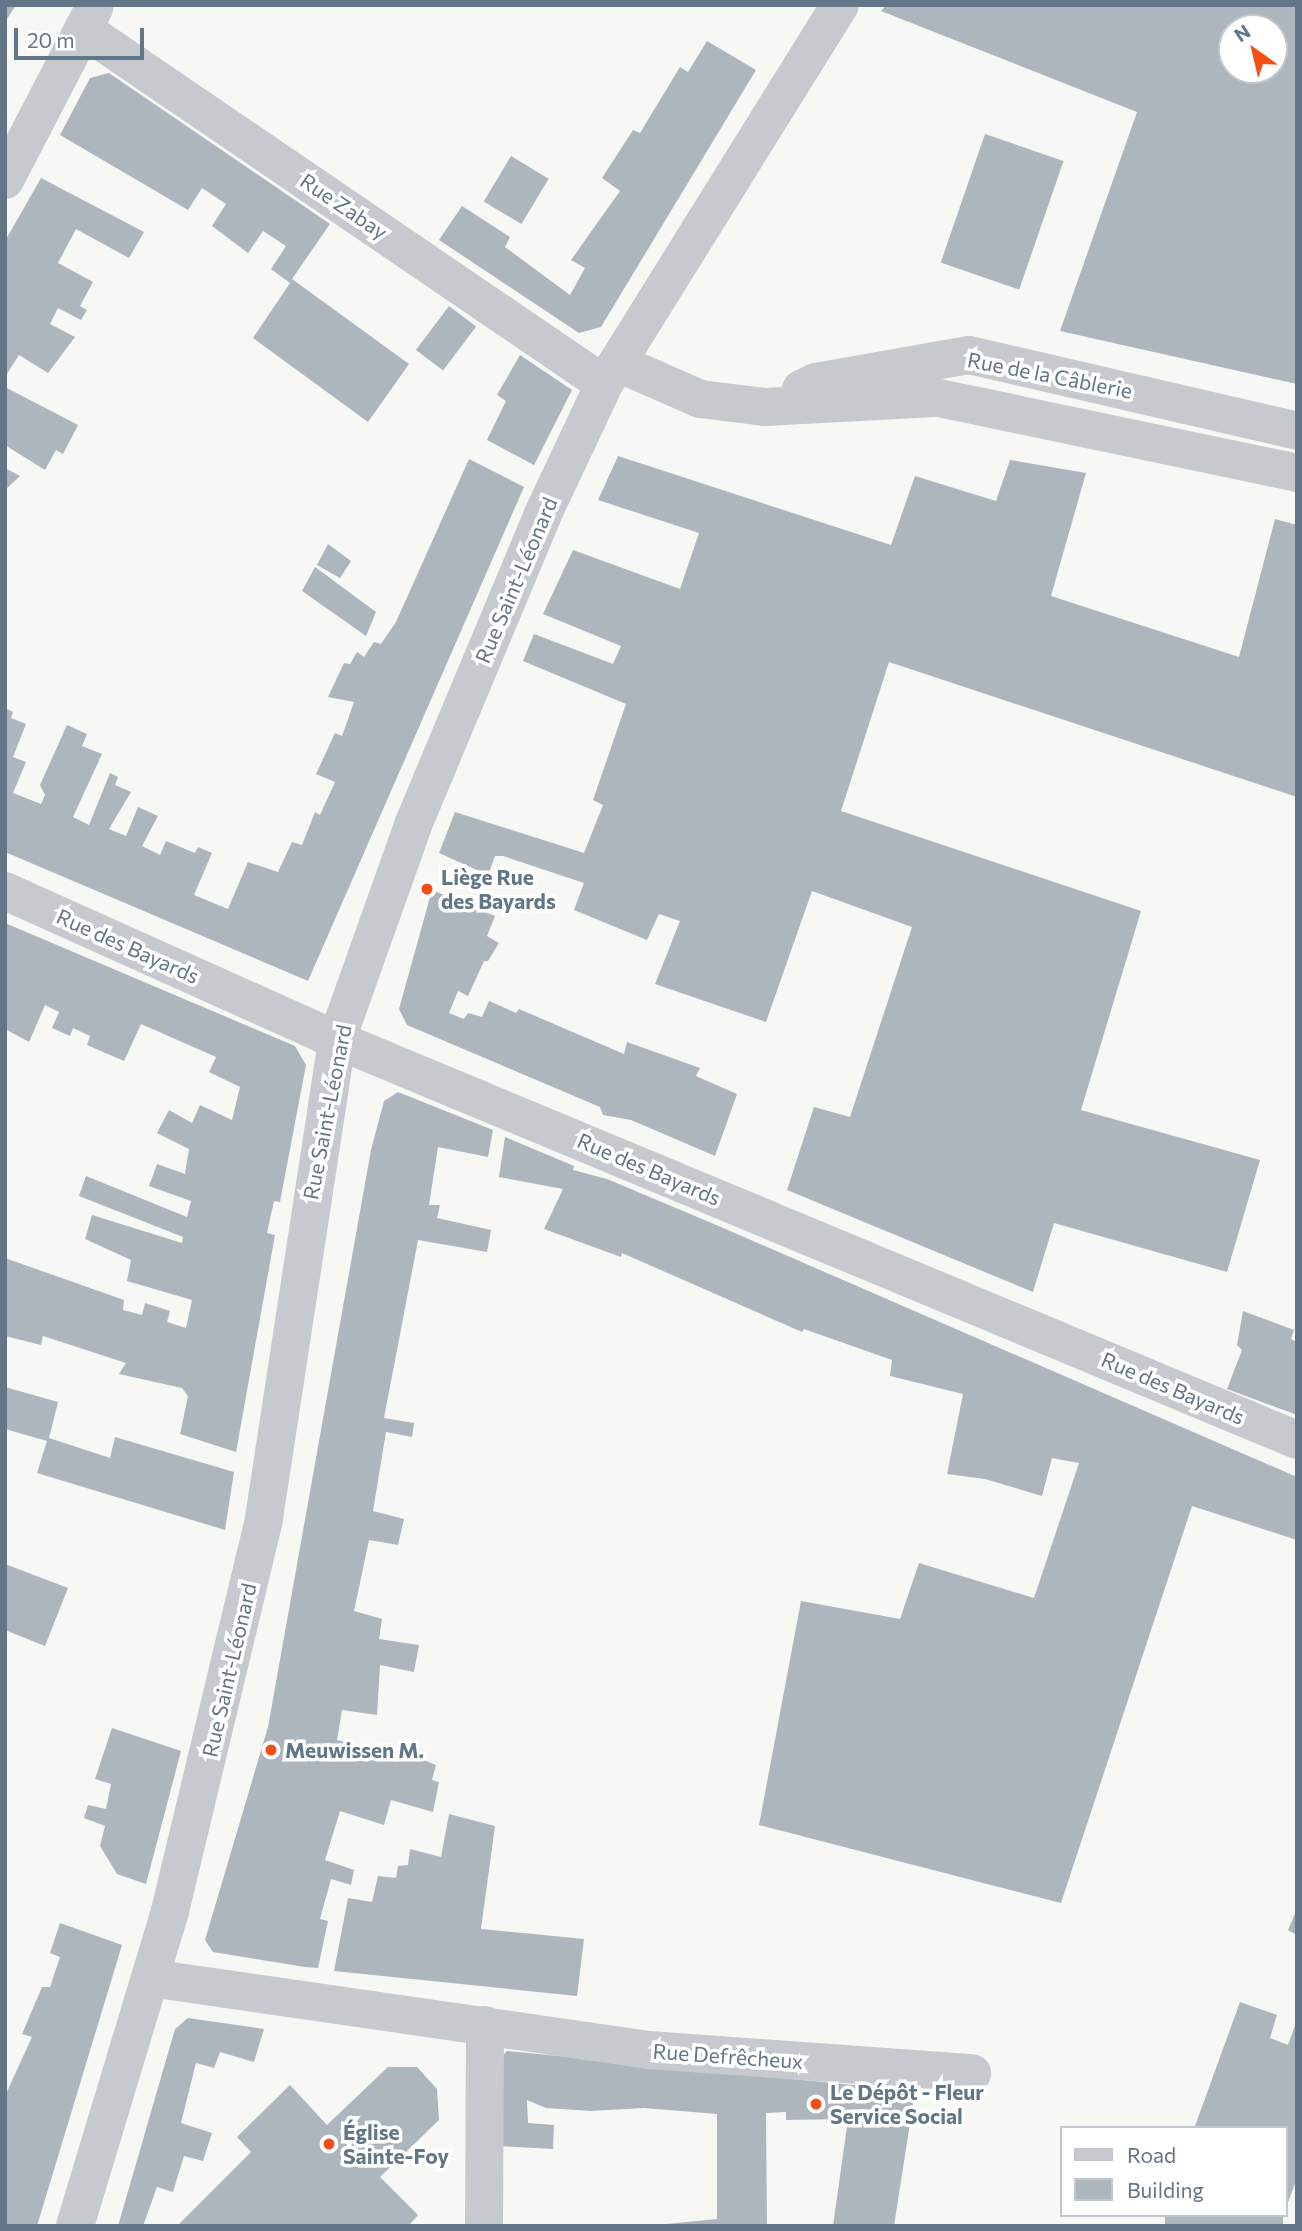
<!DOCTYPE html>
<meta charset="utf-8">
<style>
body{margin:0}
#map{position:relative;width:1302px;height:2231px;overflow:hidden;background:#f7f7f3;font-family:Commissioner,sans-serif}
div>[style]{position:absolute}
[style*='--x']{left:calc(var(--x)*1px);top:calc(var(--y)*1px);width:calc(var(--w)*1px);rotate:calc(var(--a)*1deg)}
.building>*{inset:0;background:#aeb6bd;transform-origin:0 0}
.minor>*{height:38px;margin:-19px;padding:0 19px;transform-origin:19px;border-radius:19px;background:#c6cace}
.dots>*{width:19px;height:19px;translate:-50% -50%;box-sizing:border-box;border:4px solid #fff;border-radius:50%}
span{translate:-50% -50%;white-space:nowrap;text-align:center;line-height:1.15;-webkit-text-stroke:7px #fff;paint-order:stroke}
.street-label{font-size:21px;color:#637688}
.poi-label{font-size:21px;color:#637688;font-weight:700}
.left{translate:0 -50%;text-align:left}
.frame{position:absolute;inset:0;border:7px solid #637688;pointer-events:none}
.legend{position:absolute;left:1060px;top:2126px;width:228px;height:91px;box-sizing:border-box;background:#fff;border:2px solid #c1c8cf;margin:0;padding:9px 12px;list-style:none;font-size:21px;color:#637688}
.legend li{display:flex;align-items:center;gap:14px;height:35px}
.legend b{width:35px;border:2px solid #c1c8cf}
.north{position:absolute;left:1218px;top:14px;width:70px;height:70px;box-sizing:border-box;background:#fff;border:2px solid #c1c8cf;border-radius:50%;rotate:326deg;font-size:19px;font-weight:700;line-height:28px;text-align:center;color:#637688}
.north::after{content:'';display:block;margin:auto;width:24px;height:32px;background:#f54f16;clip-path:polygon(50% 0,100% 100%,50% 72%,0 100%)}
.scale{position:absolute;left:14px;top:28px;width:130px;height:32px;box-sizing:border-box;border:4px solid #637688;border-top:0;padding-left:9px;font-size:21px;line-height:24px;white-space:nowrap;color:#637688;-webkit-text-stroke:5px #fff;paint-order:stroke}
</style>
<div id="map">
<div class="building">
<div style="clip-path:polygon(5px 5px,16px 5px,5px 22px)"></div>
<div style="clip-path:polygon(evenodd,886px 5px,1297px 5px,1297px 384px,1060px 331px,1137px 112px,881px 11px,886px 5px,1232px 28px,1274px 28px,1274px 70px,1232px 70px,1232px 28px)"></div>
<div style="clip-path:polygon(707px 41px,756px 70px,601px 327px,579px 333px,439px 240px,462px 206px,510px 237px,505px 247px,570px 295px,585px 268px,571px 260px,620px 191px,602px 178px,633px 130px,640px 133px,680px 67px,688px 72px)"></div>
<div style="clip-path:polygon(109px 73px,330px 224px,292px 279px,409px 364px,368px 422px,253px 338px,290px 283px,271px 269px,286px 246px,263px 231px,248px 253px,212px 226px,226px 204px,202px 188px,188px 210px,60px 135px,90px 78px)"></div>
<div style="left:985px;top:134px;width:83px;height:136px;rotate:19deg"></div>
<div style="left:511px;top:156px;width:44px;height:53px;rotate:31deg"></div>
<div style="clip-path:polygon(41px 178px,144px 232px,129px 258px,76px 229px,58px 263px,93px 282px,80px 306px,87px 310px,81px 320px,58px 308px,50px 324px,75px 337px,48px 373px,19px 355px,5px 377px,5px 241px)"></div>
<div style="left:449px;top:306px;width:34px;height:55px;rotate:37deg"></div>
<div style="clip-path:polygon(520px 355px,572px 390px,534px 465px,487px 440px,506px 401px,497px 395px)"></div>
<div style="clip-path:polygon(5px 387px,78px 425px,63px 454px,56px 450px,45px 470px,5px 445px)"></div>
<div style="clip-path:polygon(618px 456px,891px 545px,915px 476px,996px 501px,1010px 460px,1086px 473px,1051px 596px,1239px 657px,1275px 519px,1297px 525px,1297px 797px,889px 662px,841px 811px,1141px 911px,1081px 1110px,1260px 1160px,1227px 1272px,1054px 1223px,1033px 1292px,787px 1190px,814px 1107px,850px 1117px,912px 927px,812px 891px,766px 1022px,655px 984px,680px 921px,659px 914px,647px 940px,574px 910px,584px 883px,503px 856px,495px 856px,488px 875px,439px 853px,455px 812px,584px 853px,603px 805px,593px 800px,626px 704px,523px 661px,534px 634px,613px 664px,621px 646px,543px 614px,573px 550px,680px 589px,699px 533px,598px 500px)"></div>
<div style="clip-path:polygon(469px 459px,524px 487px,308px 981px,5px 852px,5px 708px,13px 712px,11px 718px,26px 724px,13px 757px,26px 762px,13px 793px,41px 804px,45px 795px,40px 785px,67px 725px,87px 734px,82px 746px,102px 754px,73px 817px,89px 825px,110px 773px,118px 777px,115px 785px,131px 792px,109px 829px,126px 836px,138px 807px,158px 816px,142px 846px,160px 855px,166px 841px,195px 853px,198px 847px,212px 853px,194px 895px,228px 909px,248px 862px,278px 872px,292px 842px,302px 845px,315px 812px,320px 815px,335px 782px,316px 774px,335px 733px,342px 736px,354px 702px,328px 697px,344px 663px,350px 664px,357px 652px,364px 657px,374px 642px,381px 644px,396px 622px)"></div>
<div style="clip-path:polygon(5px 468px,20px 476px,5px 490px)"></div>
<div style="clip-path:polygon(328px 544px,351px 561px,340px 578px,317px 565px)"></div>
<div style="clip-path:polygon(315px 567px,376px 612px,366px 636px,302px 591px)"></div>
<div style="clip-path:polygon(432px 890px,495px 916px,487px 936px,499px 943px,488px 961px,484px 961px,468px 996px,458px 991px,449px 1013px,464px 1019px,468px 1013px,482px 1017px,489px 1001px,516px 1013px,519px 1009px,624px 1054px,627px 1042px,700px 1068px,696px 1076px,737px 1094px,715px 1156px,631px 1120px,603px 1115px,600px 1107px,407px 1025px,399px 1009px)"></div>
<div style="clip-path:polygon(5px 923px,295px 1046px,306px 1065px,280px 1202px,274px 1201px,267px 1233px,275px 1235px,236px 1452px,180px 1434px,188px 1396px,182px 1388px,119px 1374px,126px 1363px,43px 1336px,41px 1345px,5px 1336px,5px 1258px,124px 1300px,123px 1310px,142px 1315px,145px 1303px,170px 1311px,167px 1322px,186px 1328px,192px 1300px,127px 1281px,131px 1260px,85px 1239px,92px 1215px,182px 1243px,183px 1237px,79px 1196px,86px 1176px,187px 1217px,191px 1201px,149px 1186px,157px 1164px,185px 1174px,189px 1149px,157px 1133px,169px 1110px,192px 1123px,200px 1105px,232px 1120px,240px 1087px,209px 1072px,216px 1057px,141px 1024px,124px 1061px,87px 1045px,90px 1036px,73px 1028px,70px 1036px,52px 1028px,59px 1012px,45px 1005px,29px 1042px,5px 1029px)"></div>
<div style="clip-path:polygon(398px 1092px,493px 1130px,488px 1157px,438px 1147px,429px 1205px,440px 1205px,437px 1218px,491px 1230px,487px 1252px,418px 1240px,384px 1418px,414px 1423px,412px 1437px,386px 1432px,373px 1511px,404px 1519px,398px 1545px,369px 1540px,354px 1611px,382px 1619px,379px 1639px,419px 1645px,414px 1672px,380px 1665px,377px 1715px,342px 1710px,337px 1740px,426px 1761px,436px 1765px,432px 1780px,439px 1782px,433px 1812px,391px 1800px,384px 1825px,340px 1811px,325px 1860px,354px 1870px,351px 1885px,331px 1879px,320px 1919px,328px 1921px,318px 1968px,305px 1967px,213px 1952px,205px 1940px,268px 1727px,371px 1150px,384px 1101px)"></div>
<div style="clip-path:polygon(505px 1137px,574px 1166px,573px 1170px,607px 1179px,721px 1227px,1297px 1477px,1297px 1540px,1192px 1506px,1061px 1903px,759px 1825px,801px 1601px,900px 1619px,919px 1563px,1034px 1598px,1079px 1463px,1052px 1458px,1042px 1496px,985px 1479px,947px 1474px,963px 1394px,890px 1376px,892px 1360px,804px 1329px,802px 1332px,622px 1253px,621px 1257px,544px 1229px,563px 1189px,499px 1177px)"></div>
<div style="clip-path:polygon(1243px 1311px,1294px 1330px,1291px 1339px,1297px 1342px,1297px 1415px,1227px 1389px,1242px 1350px,1237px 1345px)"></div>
<div style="clip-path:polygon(5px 1387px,58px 1402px,49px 1438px,110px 1458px,115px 1437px,234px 1472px,225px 1530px,37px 1473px,47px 1441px,5px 1429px)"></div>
<div style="clip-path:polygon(5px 1564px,68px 1588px,45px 1646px,5px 1630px)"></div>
<div style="clip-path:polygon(112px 1728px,181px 1751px,146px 1884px,117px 1874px,100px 1846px,105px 1826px,84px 1818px,88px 1805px,106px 1809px,111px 1784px,95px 1779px)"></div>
<div style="clip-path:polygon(449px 1814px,495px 1826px,481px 1929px,584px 1939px,577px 1996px,334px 1971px,348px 1898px,372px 1902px,378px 1876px,396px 1878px,398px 1866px,408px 1865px,410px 1849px,441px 1857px)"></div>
<div style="clip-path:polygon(1297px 1909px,1297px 1935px,1288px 1930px)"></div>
<div style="clip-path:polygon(60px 1923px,122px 1945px,37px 2226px,5px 2226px,5px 2096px,32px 2037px,22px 2034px,42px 1987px,50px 1987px,60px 1957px,50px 1953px)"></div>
<div style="clip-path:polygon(1240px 2002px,1277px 2015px,1270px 2038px,1288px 2045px,1297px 2020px,1297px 2178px,1287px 2205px,1286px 2128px,1195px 2126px)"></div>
<div style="clip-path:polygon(188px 2018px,264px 2029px,254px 2062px,220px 2052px,214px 2068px,196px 2063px,181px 2123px,212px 2133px,203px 2161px,184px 2156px,173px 2192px,157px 2187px,143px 2226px,118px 2226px,175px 2029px)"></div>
<div style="clip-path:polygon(507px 2051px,915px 2091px,894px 2226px,833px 2226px,848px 2119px,786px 2120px,786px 2112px,766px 2113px,767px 2226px,646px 2226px,717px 2219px,717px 2114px,644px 2108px,591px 2111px,546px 2108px,527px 2100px,528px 2123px,554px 2125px,553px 2149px,498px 2146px,498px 2061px)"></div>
<div style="clip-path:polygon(388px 2067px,417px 2067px,437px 2089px,439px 2120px,380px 2177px,418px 2215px,408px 2226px,177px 2226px,251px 2152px,237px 2137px,290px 2085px,327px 2125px)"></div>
<div style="left:1165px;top:2215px;width:118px;height:12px"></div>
</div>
<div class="minor">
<div style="--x:83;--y:29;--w:630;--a:34.27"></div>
<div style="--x:5;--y:180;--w:194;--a:-62.6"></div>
<div style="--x:618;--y:363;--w:90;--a:23.7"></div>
<div style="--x:700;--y:399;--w:65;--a:7"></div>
<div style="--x:765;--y:407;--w:174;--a:-3"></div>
<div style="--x:939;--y:398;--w:366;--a:11.8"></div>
<div style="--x:801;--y:389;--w:17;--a:-25"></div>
<div style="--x:816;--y:382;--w:155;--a:-10"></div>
<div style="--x:969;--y:355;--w:337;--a:13"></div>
<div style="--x:5;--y:891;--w:351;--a:24.2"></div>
<div style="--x:325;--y:1035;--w:1053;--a:22.62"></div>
<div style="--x:150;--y:1978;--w:504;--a:8.21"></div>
<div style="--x:649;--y:2050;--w:324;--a:4.1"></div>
<div style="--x:75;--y:2226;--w:329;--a:-73.2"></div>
<div style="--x:170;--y:1911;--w:404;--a:-76.5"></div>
<div style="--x:264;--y:1518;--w:485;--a:-81.3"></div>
<div style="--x:337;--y:1039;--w:227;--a:-70.4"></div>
<div style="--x:413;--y:825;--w:335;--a:-67.3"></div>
<div style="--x:542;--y:516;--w:146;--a:-64.8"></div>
<div style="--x:604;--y:384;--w:446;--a:-58.1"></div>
<div style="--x:484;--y:2226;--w:201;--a:-89.7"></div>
</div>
<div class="dots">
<div style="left:427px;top:889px;background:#f54f16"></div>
<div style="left:271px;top:1750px;background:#f54f16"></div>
<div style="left:816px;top:2104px;background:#f54f16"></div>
<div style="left:329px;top:2144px;background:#f54f16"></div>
</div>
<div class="street-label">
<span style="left:344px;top:206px;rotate:34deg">Rue Zabay</span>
<span style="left:1050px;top:375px;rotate:11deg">Rue de la Câblerie</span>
<span style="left:516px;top:580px;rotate:-67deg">Rue Saint-Léonard</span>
<span style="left:128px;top:946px;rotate:24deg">Rue des Bayards</span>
<span style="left:327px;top:1112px;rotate:-79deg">Rue Saint-Léonard</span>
<span style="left:649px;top:1169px;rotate:23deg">Rue des Bayards</span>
<span style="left:1173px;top:1388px;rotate:23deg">Rue des Bayards</span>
<span style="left:229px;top:1670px;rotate:-77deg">Rue Saint-Léonard</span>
<span style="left:728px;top:2056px;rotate:4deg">Rue Defrêcheux</span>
</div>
<div class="poi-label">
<span class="left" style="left:441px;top:889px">Liège Rue<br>des Bayards</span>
<span class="left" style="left:285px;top:1750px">Meuwissen M.</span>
<span class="left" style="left:830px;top:2104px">Le Dépôt - Fleur<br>Service Social</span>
<span class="left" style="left:343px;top:2144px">Église<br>Sainte-Foy</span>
</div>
<div class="frame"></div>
<ul class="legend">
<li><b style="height:9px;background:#c6cace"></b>Road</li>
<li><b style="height:19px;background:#aeb6bd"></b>Building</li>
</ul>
<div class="north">N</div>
<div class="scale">20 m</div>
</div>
